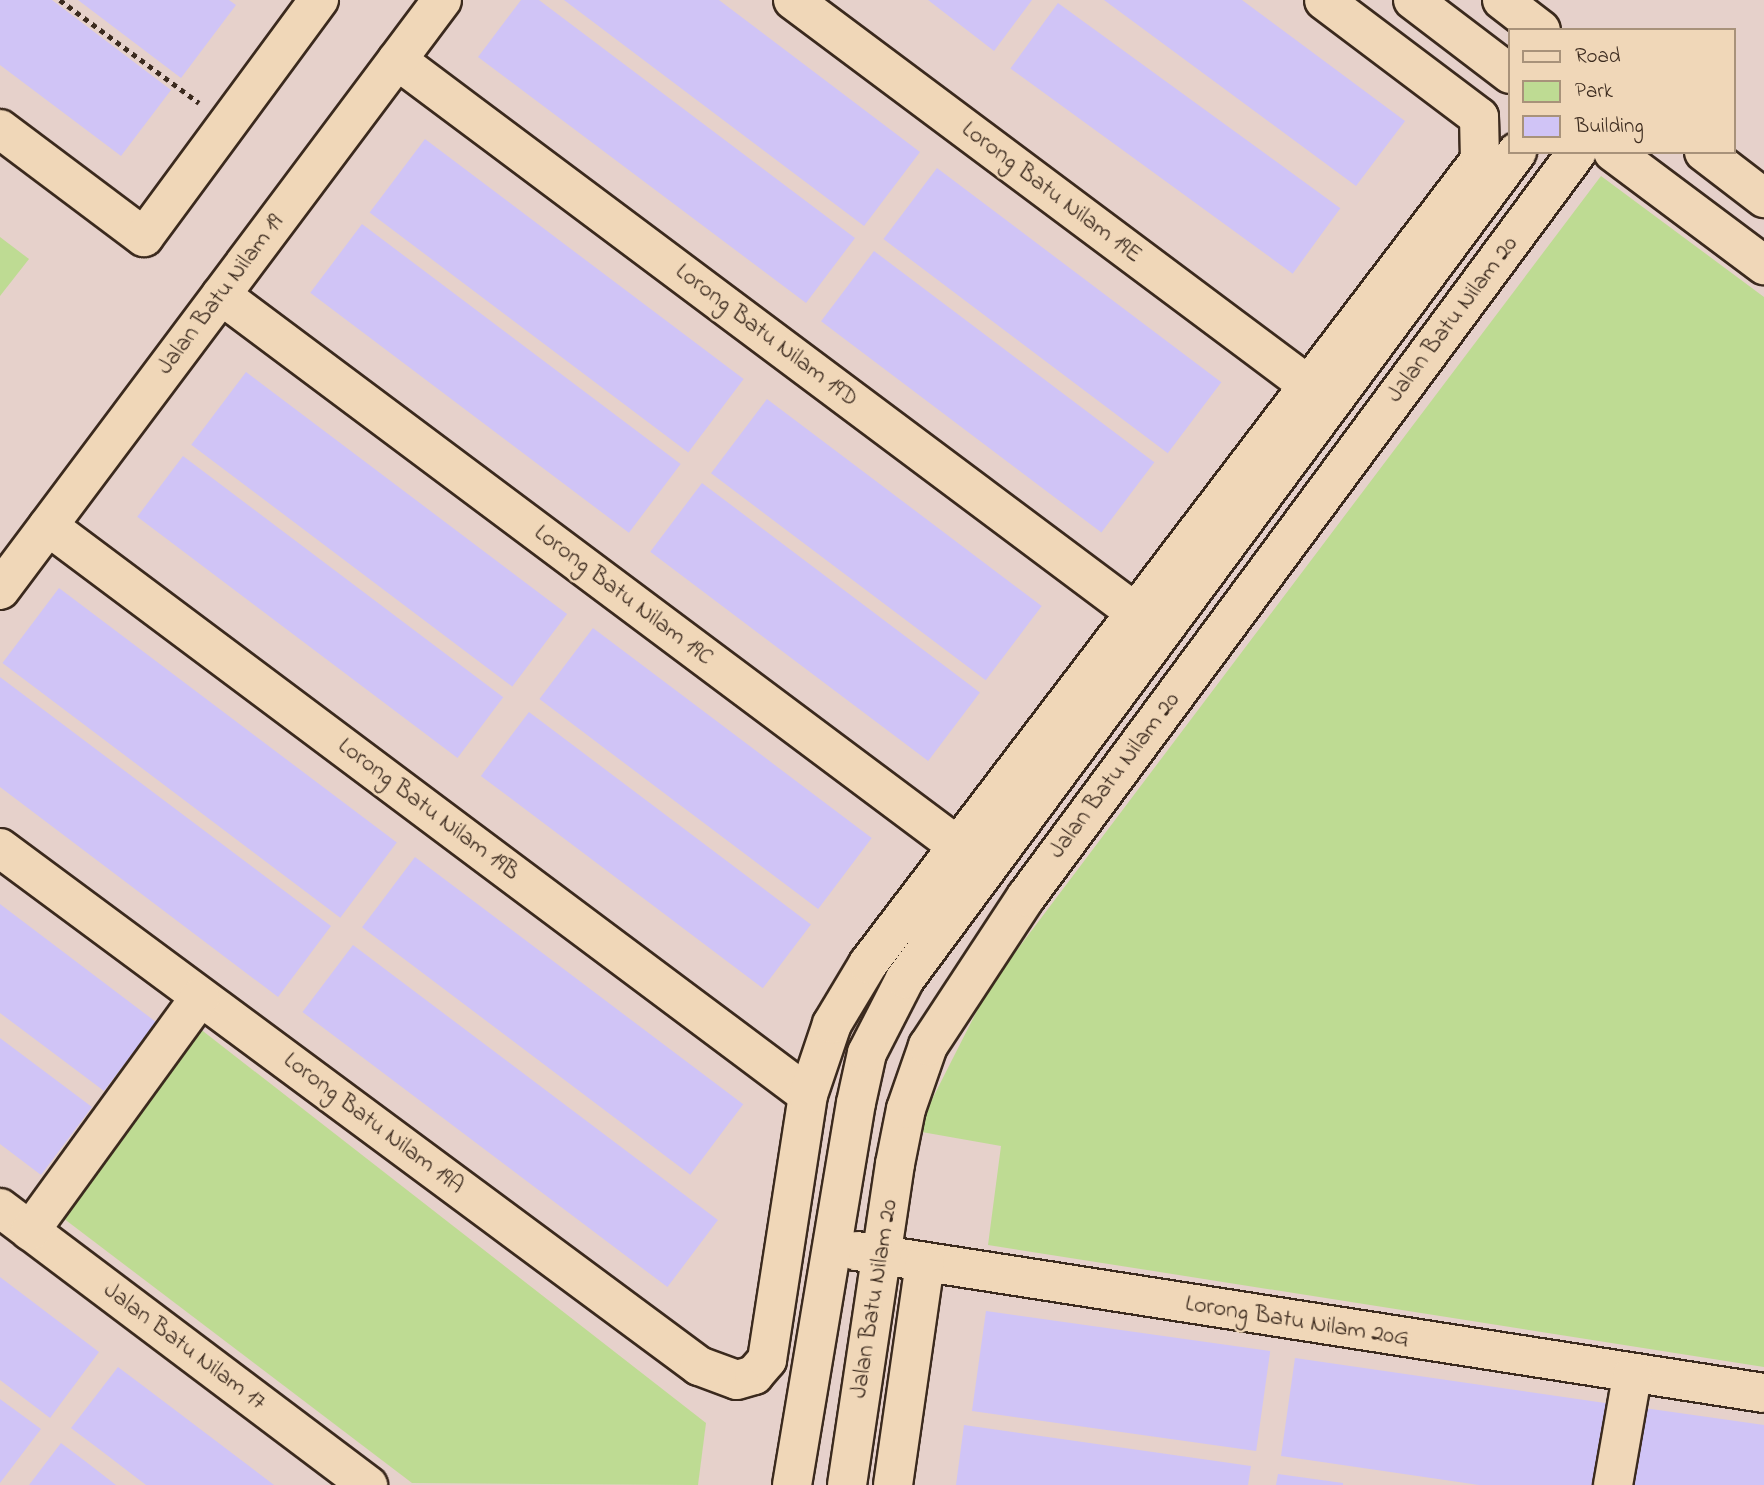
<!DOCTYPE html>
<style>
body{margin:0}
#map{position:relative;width:1764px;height:1485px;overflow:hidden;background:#e6d1cb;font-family:"Indie Flower",sans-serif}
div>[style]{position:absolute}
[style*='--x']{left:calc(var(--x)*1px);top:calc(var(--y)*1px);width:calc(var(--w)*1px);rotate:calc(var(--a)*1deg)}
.green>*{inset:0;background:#bedb93}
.building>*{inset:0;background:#d0c4f6;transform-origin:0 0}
.path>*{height:4.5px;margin-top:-2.25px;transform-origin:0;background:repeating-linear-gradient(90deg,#3b2a1e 0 5px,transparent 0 10px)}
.roads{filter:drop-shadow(2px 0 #3b2a1e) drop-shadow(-2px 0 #3b2a1e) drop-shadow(0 2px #3b2a1e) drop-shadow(0 -2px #3b2a1e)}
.minor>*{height:38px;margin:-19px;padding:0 19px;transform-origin:19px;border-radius:19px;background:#f0d7b8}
span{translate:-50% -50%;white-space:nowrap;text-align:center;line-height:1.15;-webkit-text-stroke:5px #f0d7b8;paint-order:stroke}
.street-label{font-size:24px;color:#3b2a1e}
.legend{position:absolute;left:1508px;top:28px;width:228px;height:126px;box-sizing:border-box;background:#f0d7b8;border:2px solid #a8927a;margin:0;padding:9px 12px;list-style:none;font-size:21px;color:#3b2a1e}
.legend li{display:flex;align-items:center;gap:14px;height:35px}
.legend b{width:35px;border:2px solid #a8927a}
</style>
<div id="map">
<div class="green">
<div style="clip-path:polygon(1601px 176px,1764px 297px,1764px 1367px,988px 1245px,1001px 1146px,916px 1131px,989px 987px)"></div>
<div style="clip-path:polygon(0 237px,29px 259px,0 296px)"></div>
<div style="clip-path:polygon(199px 1028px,706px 1423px,698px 1485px,412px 1483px,63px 1218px)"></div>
</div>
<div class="building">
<div style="clip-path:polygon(0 0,52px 0,171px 90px,121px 156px,0 65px)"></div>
<div style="clip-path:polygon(78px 0,229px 0,236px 5px,181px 78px)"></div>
<div style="clip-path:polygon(521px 0,539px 0,855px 238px,806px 303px,478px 57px)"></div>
<div style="clip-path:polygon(564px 0,719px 0,920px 152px,864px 226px)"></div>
<div style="clip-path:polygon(928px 0,1032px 0,994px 51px)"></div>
<div style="clip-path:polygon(1104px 0,1242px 0,1405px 121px,1356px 186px)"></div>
<div style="left:1058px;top:3px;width:349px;height:81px;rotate:36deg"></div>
<div style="left:425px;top:139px;width:399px;height:92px;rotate:37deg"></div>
<div style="left:937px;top:168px;width:356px;height:89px;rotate:37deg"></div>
<div style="left:362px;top:224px;width:399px;height:86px;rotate:37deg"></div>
<div style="left:874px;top:251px;width:351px;height:88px;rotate:37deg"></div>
<div style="left:246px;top:372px;width:402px;height:91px;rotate:37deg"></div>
<div style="left:767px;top:399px;width:344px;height:93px;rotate:37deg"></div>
<div style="left:183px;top:456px;width:401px;height:76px;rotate:37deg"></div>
<div style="left:702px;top:483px;width:348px;height:86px;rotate:37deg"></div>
<div style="left:59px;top:588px;width:423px;height:94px;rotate:37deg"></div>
<div style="left:593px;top:628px;width:349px;height:89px;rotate:37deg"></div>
<div style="clip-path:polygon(0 677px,331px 926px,278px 997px,0 787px)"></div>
<div style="left:529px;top:712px;width:353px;height:80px;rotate:37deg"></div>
<div style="left:415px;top:857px;width:411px;height:88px;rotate:37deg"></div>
<div style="clip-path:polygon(0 904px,156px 1022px,104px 1091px,0 1013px)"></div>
<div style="left:353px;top:945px;width:457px;height:84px;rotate:37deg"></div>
<div style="clip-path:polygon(0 1038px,92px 1107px,41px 1175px,0 1144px)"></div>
<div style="clip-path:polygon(0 1277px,99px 1352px,50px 1418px,0 1380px)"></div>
<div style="left:986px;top:1311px;width:287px;height:101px;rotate:8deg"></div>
<div style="clip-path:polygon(1295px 1358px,1612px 1404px,1601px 1485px,1479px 1485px,1281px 1456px)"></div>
<div style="clip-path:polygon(118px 1367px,142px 1385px,274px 1485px,146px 1485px,95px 1446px,71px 1428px)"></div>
<div style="clip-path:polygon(0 1399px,41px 1429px,0 1483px)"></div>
<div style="clip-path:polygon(1637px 1407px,1764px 1425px,1764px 1485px,1626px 1485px)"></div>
<div style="clip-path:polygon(964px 1425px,1251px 1466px,1248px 1485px,956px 1485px)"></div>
<div style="clip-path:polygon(61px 1443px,85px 1461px,116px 1485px,29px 1485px)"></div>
<div style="clip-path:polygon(1278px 1474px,1343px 1483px,1343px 1485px,1276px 1485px)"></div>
</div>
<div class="path">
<div style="--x:60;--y:0;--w:173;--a:36.5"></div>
</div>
<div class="roads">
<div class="minor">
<div style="--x:793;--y:0;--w:643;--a:36.78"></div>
<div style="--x:1413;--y:0;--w:122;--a:37.3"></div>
<div style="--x:1502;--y:0;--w:49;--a:37.6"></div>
<div style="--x:397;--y:60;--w:923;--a:36.81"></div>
<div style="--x:0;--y:129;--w:180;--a:36.9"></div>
<div style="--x:144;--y:237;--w:295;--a:-53.6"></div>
<div style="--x:1613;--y:152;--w:189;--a:36.8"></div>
<div style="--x:1704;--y:152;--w:76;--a:37.5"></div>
<div style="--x:221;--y:295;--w:947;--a:36.8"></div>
<div style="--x:48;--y:526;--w:949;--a:36.82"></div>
<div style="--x:0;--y:590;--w:737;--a:-53.16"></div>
<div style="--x:0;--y:848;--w:870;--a:36.54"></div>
<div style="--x:699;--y:1366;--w:40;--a:20.2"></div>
<div style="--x:737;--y:1380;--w:18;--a:-16"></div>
<div style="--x:754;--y:1375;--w:20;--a:-49"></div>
<div style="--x:767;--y:1360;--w:268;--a:-81.2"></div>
<div style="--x:808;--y:1095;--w:75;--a:-71.3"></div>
<div style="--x:832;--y:1024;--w:70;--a:-59"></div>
<div style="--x:868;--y:964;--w:1010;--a:-52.72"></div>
<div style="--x:1480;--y:160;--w:43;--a:-91.3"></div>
<div style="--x:1479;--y:117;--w:194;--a:-143"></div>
<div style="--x:0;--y:1208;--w:461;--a:37"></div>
<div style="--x:30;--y:1231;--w:289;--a:-54"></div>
<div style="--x:856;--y:1251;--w:919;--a:8.89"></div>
<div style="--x:792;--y:1485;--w:387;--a:-80.5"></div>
<div style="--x:856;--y:1103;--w:51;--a:-77.6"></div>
<div style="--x:867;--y:1053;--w:83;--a:-62.8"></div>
<div style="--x:905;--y:979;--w:1029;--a:-53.5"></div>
<div style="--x:847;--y:1485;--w:325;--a:-81.5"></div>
<div style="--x:895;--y:1164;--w:56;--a:-78.7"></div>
<div style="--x:906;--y:1109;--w:67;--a:-70.8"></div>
<div style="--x:928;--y:1046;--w:178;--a:-56.7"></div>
<div style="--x:1026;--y:897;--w:927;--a:-53.51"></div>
<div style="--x:893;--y:1485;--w:224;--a:-81.8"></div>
<div style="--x:1613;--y:1485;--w:111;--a:-80.1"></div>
</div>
</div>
<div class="street-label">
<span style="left:1051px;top:193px;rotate:37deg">Lorong Batu Nilam 19E</span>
<span style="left:221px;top:295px;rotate:-53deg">Jalan Batu Nilam 19</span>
<span style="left:1453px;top:320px;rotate:-53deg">Jalan Batu Nilam 20</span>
<span style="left:766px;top:336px;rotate:37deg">Lorong Batu Nilam 19D</span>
<span style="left:623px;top:596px;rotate:37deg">Lorong Batu Nilam 19C</span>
<span style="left:1115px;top:776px;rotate:-53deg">Jalan Batu Nilam 20</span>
<span style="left:428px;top:810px;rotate:37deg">Lorong Batu Nilam 19B</span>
<span style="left:373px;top:1124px;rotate:37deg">Lorong Batu Nilam 19A</span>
<span style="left:875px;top:1299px;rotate:-81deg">Jalan Batu Nilam 20</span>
<span style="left:1297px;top:1322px;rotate:9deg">Lorong Batu Nilam 20G</span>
<span style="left:184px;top:1347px;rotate:37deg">Jalan Batu Nilam 17</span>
</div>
<ul class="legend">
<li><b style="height:9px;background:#f0d7b8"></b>Road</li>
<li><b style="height:19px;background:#bedb93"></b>Park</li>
<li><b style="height:19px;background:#d0c4f6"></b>Building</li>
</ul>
</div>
